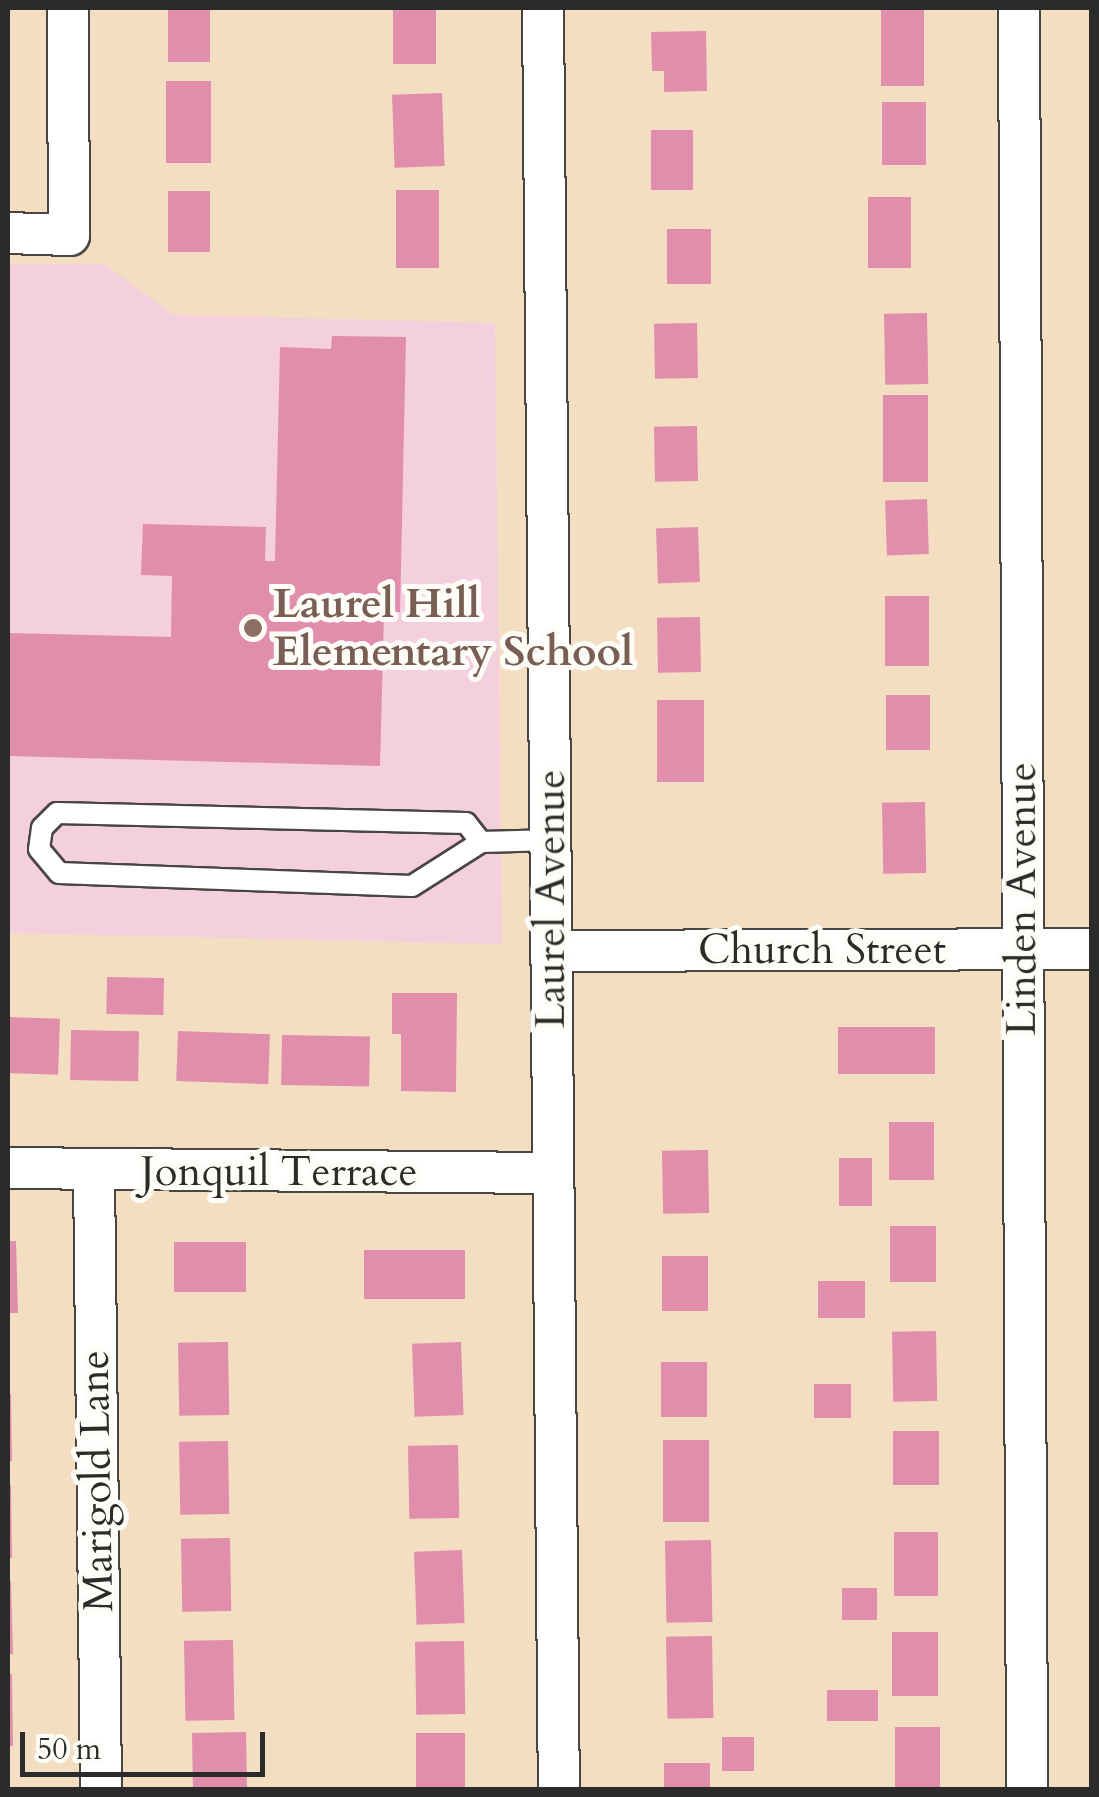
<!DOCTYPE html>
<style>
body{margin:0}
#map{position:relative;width:1099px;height:1797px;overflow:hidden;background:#f4dec2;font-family:Cardo,serif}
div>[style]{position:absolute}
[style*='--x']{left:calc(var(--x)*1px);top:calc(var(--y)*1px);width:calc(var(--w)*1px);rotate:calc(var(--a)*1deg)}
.built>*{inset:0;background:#f4cfde}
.building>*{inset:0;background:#e18dac;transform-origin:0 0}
.roads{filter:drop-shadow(2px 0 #494642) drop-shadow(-2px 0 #494642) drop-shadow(0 2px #494642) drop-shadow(0 -2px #494642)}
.lane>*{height:20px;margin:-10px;padding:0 10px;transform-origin:10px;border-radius:10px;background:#fff}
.street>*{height:40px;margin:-20px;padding:0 20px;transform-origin:20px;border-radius:20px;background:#fff}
.dots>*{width:28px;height:28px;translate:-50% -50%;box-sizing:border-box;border:5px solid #fdfcf7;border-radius:50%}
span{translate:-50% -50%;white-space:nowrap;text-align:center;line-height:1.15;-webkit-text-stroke:10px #fdfcf7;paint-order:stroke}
.education-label{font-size:42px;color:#785e54;font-weight:700}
.left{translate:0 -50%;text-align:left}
.street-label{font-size:42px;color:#2b2b2b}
.frame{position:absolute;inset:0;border:10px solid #2b2b2b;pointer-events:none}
.scale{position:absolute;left:20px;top:1732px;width:245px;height:45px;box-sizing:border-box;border:5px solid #2b2b2b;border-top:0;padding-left:12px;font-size:30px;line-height:35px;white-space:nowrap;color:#2b2b2b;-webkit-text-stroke:8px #fdfcf7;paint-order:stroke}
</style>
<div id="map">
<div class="built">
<div style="clip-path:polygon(8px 264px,104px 264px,174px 315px,495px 323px,502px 944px,8px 933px)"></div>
</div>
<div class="building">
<div style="left:168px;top:8px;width:42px;height:54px"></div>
<div style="left:393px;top:8px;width:43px;height:56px"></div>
<div style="left:881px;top:8px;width:43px;height:78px"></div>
<div style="clip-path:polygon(706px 31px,707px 91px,664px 92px,664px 71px,652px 71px,651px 32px)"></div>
<div style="left:166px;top:81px;width:45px;height:82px"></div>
<div style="left:442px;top:93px;width:73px;height:50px;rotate:88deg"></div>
<div style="left:882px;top:102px;width:44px;height:63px"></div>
<div style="left:651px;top:130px;width:42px;height:60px"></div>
<div style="left:396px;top:190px;width:43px;height:78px"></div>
<div style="left:168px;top:191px;width:42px;height:61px"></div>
<div style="left:868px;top:197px;width:43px;height:71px"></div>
<div style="left:667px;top:229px;width:44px;height:55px"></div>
<div style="left:927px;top:313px;width:71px;height:43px;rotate:89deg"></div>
<div style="left:697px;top:323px;width:55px;height:43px;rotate:89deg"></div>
<div style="clip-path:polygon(332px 336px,406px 337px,400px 612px,384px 612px,380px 766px,8px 756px,8px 633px,171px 637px,172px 576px,141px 575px,143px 524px,266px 527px,265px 561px,275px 561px,280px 347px,331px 349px)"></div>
<div style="left:928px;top:395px;width:87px;height:45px;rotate:90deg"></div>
<div style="left:697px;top:426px;width:55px;height:43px;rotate:89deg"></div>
<div style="left:927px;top:499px;width:55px;height:42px;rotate:88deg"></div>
<div style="left:698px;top:527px;width:55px;height:42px;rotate:88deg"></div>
<div style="left:885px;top:596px;width:44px;height:70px"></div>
<div style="left:700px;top:617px;width:55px;height:43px;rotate:89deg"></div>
<div style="left:886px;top:695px;width:44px;height:55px"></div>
<div style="left:657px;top:700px;width:47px;height:82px"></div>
<div style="left:925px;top:802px;width:71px;height:43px;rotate:89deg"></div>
<div style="left:107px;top:977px;width:57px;height:37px;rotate:1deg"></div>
<div style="clip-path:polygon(392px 993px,457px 993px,456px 1092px,401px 1091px,401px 1034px,392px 1034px)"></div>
<div style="left:8px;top:1017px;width:52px;height:56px;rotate:2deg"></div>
<div style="left:935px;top:1027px;width:47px;height:97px;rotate:90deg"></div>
<div style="left:71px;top:1030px;width:68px;height:50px;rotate:1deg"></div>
<div style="left:178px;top:1031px;width:92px;height:50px;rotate:2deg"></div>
<div style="left:282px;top:1035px;width:88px;height:50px;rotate:1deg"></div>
<div style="left:889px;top:1122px;width:45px;height:58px"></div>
<div style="left:708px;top:1150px;width:63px;height:46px;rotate:89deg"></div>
<div style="left:839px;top:1158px;width:33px;height:48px"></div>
<div style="left:936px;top:1226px;width:56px;height:46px;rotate:90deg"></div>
<div style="clip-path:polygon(8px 1241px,16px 1241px,18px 1313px,8px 1313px)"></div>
<div style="left:174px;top:1242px;width:72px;height:50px"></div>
<div style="left:364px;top:1250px;width:101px;height:49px"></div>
<div style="left:662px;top:1256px;width:46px;height:55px"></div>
<div style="left:818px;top:1281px;width:47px;height:37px"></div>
<div style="left:936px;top:1331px;width:70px;height:44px;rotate:89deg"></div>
<div style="left:228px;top:1342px;width:73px;height:50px;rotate:89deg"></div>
<div style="left:461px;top:1342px;width:73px;height:49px;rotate:88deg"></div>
<div style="left:661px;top:1362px;width:46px;height:55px"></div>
<div style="left:814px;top:1384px;width:37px;height:34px"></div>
<div style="clip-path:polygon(8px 1394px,11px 1394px,12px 1461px,8px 1461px)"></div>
<div style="left:893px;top:1431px;width:46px;height:54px"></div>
<div style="left:663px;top:1440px;width:46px;height:82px"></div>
<div style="left:228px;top:1441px;width:73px;height:49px;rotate:89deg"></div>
<div style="left:458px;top:1445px;width:73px;height:50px;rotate:89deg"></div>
<div style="clip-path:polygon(8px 1485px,11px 1485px,12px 1558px,8px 1558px)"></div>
<div style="left:894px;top:1532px;width:44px;height:64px"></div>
<div style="left:230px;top:1538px;width:73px;height:49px;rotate:89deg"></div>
<div style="left:711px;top:1540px;width:82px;height:46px;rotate:89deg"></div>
<div style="left:462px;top:1550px;width:73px;height:48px;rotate:88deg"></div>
<div style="clip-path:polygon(11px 1581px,13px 1654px,8px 1654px,8px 1582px)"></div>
<div style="left:842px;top:1588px;width:35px;height:32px"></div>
<div style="left:892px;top:1632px;width:46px;height:64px"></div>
<div style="left:712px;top:1636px;width:82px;height:46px;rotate:89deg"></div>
<div style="left:233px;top:1640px;width:80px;height:49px;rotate:89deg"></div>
<div style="left:464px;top:1641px;width:73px;height:49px;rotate:89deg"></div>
<div style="clip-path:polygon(8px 1674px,12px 1674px,13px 1746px,8px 1746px)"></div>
<div style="left:827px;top:1690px;width:51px;height:31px"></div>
<div style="left:895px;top:1727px;width:45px;height:63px"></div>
<div style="left:246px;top:1732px;width:58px;height:54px;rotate:89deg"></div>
<div style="left:416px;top:1733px;width:49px;height:57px"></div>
<div style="left:722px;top:1737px;width:32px;height:34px"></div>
<div style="left:710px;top:1763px;width:27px;height:46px;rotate:90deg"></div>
</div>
<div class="roads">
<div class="lane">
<div style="--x:481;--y:842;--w:24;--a:-128"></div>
<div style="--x:466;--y:823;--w:409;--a:-178.6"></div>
<div style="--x:57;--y:813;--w:21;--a:135"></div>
<div style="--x:42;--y:828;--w:21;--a:98"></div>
<div style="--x:39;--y:849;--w:31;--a:50"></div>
<div style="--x:59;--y:873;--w:353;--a:2.1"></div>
<div style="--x:412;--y:886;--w:82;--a:-32.5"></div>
<div style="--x:481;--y:842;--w:70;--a:-1.6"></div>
</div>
<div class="street">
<div style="--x:543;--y:8;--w:1782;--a:89.49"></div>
<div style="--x:1019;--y:8;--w:1782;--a:89.74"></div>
<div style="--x:8;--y:233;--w:61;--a:1.9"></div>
<div style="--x:69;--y:235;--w:227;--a:-90.3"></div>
<div style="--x:552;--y:951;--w:540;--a:-0.21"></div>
<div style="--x:8;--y:1168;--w:543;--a:0.53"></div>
<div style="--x:94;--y:1172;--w:618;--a:89.35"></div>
</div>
</div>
<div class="dots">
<div style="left:253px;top:628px;background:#8d6e63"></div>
</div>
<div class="education-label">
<span class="left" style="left:273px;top:628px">Laurel Hill<br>Elementary School</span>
</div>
<div class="street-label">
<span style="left:551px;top:899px;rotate:-90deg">Laurel Avenue</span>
<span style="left:1022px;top:899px;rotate:-90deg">Linden Avenue</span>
<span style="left:822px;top:950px">Church Street</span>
<span style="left:279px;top:1172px">Jonquil Terrace</span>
<span style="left:97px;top:1481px;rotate:-91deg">Marigold Lane</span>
</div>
<div class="frame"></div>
<div class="scale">50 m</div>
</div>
